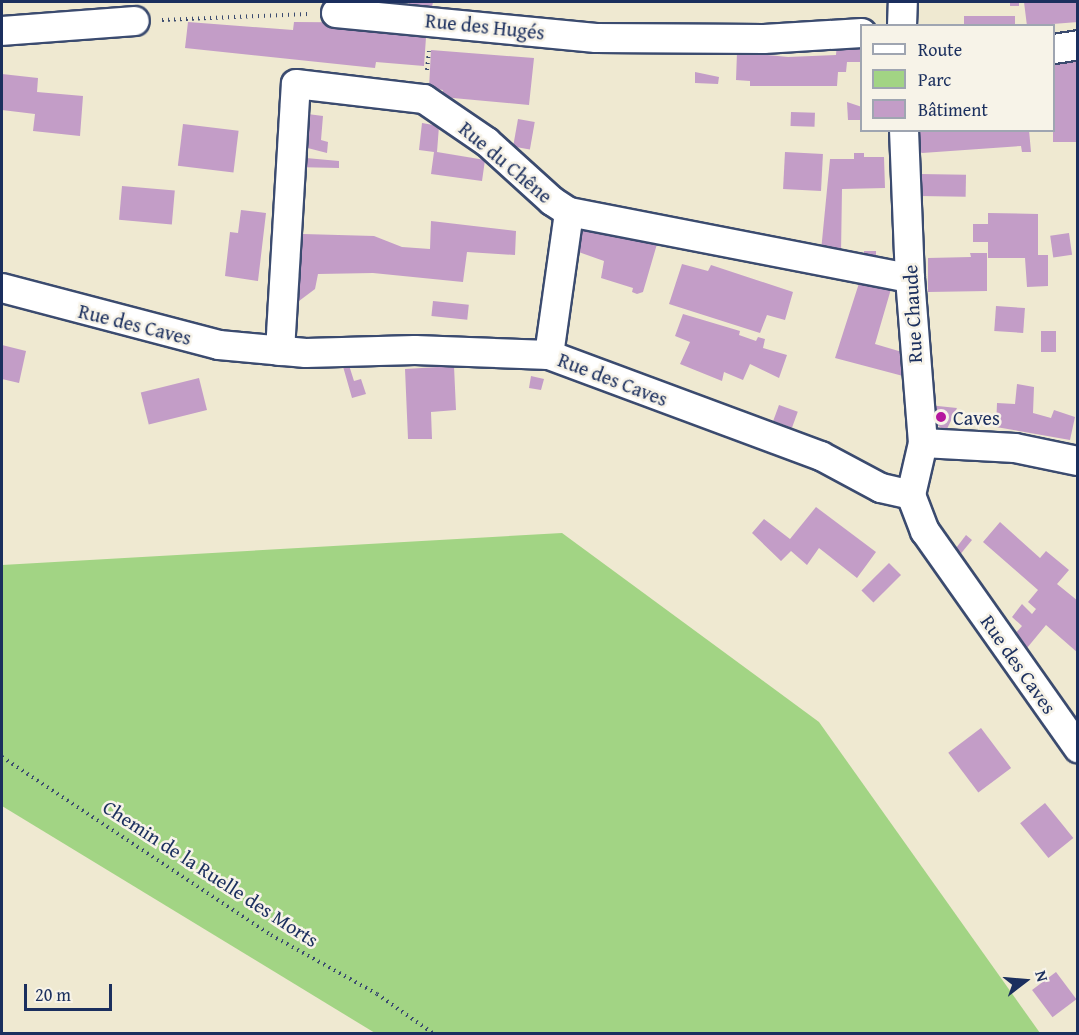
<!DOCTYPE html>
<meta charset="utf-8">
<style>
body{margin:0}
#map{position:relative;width:1079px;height:1035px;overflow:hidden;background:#efe9d1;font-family:"Gentium Book Plus",serif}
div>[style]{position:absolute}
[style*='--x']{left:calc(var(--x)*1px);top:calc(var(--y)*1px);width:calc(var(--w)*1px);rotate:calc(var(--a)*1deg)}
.green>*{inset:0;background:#a2d484}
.building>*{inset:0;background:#c39dc7;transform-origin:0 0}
.path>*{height:4px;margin-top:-2px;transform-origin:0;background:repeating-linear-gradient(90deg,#3b4b6f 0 1.5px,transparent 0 6px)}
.roads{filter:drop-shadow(2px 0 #3b4b6f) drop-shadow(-2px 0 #3b4b6f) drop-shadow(0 2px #3b4b6f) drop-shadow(0 -2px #3b4b6f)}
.street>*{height:28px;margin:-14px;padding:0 14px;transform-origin:14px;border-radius:14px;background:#fff}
.dots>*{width:16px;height:16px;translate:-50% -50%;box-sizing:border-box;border:3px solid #f7f3e8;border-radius:50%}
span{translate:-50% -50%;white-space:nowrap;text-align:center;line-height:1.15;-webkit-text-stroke:5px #f7f3e8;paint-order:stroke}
.street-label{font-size:20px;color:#1b2f5e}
.poi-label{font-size:20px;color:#1b2f5e}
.left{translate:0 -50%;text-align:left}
.frame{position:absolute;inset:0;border:3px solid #1b2f5e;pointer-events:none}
.legend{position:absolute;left:860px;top:24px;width:195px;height:108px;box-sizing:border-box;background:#f7f3e8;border:2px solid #9fa5b1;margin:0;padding:8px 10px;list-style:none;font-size:18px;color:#1b2f5e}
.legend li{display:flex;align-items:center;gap:12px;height:30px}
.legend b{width:30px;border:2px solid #9fa5b1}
.north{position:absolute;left:995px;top:951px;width:60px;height:60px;-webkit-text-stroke:4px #f7f3e8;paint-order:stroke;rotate:74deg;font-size:16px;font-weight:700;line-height:24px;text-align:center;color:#1b2f5e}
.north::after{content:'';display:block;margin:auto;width:21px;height:27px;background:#1b2f5e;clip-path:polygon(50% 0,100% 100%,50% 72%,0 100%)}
.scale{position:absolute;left:24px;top:984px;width:88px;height:27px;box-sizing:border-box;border:3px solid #1b2f5e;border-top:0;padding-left:8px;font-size:18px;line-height:21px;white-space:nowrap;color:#1b2f5e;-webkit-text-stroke:4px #f7f3e8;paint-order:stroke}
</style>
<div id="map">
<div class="green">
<div style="clip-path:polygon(562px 533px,819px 722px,1040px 1033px,375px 1033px,2px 806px,2px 565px)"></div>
</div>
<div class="building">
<div style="clip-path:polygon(409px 2px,433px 2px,432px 7px,409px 5px)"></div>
<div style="left:1010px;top:2px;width:9px;height:4px"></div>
<div style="clip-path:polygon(1024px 2px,1078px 2px,1078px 22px,1027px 26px)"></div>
<div style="left:964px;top:16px;width:51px;height:10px"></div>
<div style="clip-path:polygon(188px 22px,293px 30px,294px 22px,427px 23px,424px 66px,376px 62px,375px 68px,185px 48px)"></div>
<div style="clip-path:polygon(837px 43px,862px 43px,862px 62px,847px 62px,846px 72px,838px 72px,837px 86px,750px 86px,750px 81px,736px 80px,737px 52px,788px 57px,836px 55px)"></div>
<div style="clip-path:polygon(431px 50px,534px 58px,529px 105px,442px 97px,443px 90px,429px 88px)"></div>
<div style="left:1078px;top:52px;width:90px;height:25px;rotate:90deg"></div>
<div style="clip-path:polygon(695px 72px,719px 77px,718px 84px,695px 83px)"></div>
<div style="clip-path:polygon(2px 74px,38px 78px,37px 92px,83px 96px,80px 136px,33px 131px,35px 114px,2px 110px)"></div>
<div style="clip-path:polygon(847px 102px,862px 107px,862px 120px,848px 120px)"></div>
<div style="left:791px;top:112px;width:24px;height:14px;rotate:2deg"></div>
<div style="clip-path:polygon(300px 113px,323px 116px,321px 140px,328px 142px,327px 153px,296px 145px)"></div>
<div style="left:518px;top:119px;width:17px;height:28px;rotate:10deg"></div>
<div style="clip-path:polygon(422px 123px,439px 126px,437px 152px,485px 160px,482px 181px,431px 174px,434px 152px,419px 150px)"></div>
<div style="left:183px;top:124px;width:56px;height:42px;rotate:7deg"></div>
<div style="clip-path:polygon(917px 130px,1029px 130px,1031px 152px,1022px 152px,1021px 146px,922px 153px,918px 151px)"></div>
<div style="left:785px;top:152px;width:38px;height:37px;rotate:3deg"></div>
<div style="clip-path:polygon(854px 153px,864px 153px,864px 157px,884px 157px,885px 188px,842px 189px,841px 254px,821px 251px,830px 159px,854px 159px)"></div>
<div style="clip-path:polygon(295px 157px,339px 161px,339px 168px,294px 167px)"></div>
<div style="left:920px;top:174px;width:46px;height:22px;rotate:1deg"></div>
<div style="left:122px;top:186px;width:53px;height:34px;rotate:5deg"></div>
<div style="clip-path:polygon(241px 210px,266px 213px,258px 281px,225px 276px,230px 232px,238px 233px)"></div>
<div style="clip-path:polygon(988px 213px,1038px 214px,1038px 255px,1048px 255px,1048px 286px,1027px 287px,1025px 258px,988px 258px,988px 242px,973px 242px,973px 224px,988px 224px)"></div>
<div style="clip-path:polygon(431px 221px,516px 231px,515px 255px,467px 252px,463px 282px,373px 273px,318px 274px,315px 289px,295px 304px,303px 234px,374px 236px,402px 247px,430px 249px)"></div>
<div style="clip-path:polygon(588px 226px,657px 244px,643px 292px,637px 294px,632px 292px,633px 288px,601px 278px,604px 261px,573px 250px,578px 231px)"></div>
<div style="left:1069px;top:233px;width:22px;height:19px;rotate:82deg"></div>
<div style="left:864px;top:251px;width:12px;height:6px"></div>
<div style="clip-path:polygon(970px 253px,987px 253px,987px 291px,928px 292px,928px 258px,971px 257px)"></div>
<div style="clip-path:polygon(682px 264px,708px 271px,711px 265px,793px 292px,785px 320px,767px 315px,760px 333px,669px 304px)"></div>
<div style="clip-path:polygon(861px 277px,891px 289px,875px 344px,902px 352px,903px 376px,835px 358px)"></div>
<div style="left:433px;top:301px;width:36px;height:15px;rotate:6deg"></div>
<div style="left:996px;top:306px;width:29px;height:25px;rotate:4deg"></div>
<div style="clip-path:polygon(683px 314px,740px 331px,739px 335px,756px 341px,758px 337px,765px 339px,763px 348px,787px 355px,779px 378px,750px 364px,743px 380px,724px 372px,722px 381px,680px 364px,690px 342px,675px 336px)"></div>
<div style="left:1041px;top:331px;width:15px;height:21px"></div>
<div style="clip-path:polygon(2px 345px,26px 351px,19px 383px,2px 379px)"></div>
<div style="clip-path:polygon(348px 362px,354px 381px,361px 379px,366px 394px,352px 398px,342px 363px)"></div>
<div style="clip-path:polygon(454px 366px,456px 410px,431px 412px,432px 439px,408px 439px,405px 369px)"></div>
<div style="clip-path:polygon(531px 376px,544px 379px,541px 390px,529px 388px)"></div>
<div style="left:199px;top:378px;width:33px;height:60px;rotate:76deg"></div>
<div style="clip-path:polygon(1017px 384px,1034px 387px,1033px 413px,1051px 418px,1054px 410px,1075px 417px,1070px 440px,996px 427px,997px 403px,1015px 404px)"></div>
<div style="left:779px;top:405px;width:20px;height:17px;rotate:20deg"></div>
<div style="clip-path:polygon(928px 405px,957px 408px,946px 431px,928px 419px)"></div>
<div style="clip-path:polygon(816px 507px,876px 552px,857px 578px,819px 548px,807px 565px,791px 551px,781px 561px,752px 533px,764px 519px,790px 539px)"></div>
<div style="clip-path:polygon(1000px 522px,1040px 558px,1046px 551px,1069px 570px,1057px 584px,1078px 601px,1078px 653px,1046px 625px,1027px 648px,1015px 634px,1022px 626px,1012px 617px,1022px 604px,1032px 614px,1036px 609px,1028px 602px,1038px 590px,983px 542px)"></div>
<div style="clip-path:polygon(966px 535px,972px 540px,954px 562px,950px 556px)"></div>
<div style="left:889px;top:563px;width:17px;height:39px;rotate:45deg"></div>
<div style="left:981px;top:728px;width:50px;height:41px;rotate:53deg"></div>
<div style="left:1045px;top:803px;width:45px;height:32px;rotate:51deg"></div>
<div style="left:1056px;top:972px;width:34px;height:30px;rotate:53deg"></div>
</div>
<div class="path">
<div style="--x:162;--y:20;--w:146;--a:-2.4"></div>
<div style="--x:427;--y:70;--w:19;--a:-84"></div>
<div style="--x:2;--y:757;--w:323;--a:33.5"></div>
<div style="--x:271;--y:935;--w:121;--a:29.1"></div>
<div style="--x:377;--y:994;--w:70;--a:35.1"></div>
</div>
<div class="roads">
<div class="street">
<div style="--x:336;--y:13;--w:261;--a:5.5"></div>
<div style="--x:596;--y:38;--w:168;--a:0.3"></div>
<div style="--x:764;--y:39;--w:98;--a:-3.5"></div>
<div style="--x:902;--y:26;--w:24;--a:-88"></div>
<div style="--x:2;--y:31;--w:133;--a:-4.3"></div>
<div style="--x:1054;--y:49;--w:24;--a:-9"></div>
<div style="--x:904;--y:130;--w:148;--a:87.7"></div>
<div style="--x:910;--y:278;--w:166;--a:85.5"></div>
<div style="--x:923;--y:443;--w:53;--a:103"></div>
<div style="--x:2;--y:288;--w:224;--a:14.7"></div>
<div style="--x:219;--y:345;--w:87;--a:5.3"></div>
<div style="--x:306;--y:353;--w:109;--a:-1.6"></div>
<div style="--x:415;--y:350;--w:134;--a:2.1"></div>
<div style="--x:549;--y:355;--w:290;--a:20.4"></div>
<div style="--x:821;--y:456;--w:68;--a:28.1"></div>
<div style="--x:881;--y:488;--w:31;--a:13"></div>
<div style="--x:280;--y:351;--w:267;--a:-86.6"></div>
<div style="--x:296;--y:84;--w:129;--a:6.7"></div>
<div style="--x:424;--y:99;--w:76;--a:34.3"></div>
<div style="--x:487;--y:142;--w:88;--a:42.2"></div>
<div style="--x:552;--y:201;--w:20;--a:33"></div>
<div style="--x:569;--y:212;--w:347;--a:11"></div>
<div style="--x:549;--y:355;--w:144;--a:-82"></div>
<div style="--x:923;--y:443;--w:92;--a:3.1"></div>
<div style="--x:1015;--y:448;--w:64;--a:11.7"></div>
<div style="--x:911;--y:495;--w:39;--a:69"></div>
<div style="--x:925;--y:531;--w:266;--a:54.8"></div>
</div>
</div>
<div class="dots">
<div style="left:941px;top:417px;background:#b5179e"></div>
</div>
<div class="street-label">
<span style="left:485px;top:26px;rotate:6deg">Rue des Hugés</span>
<span style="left:506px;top:162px;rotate:40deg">Rue du Chêne</span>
<span style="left:912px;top:314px;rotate:-93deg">Rue Chaude</span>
<span style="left:135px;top:324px;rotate:14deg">Rue des Caves</span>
<span style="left:613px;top:379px;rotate:21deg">Rue des Caves</span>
<span style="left:1019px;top:664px;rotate:55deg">Rue des Caves</span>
<span style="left:211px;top:873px;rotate:33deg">Chemin de la Ruelle des Morts</span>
</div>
<div class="poi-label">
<span class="left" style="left:953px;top:417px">Caves</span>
</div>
<div class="frame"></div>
<ul class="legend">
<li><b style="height:8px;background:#fff"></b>Route</li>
<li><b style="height:16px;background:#a2d484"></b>Parc</li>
<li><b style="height:16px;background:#c39dc7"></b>Bâtiment</li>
</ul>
<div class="north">N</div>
<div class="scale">20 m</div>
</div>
